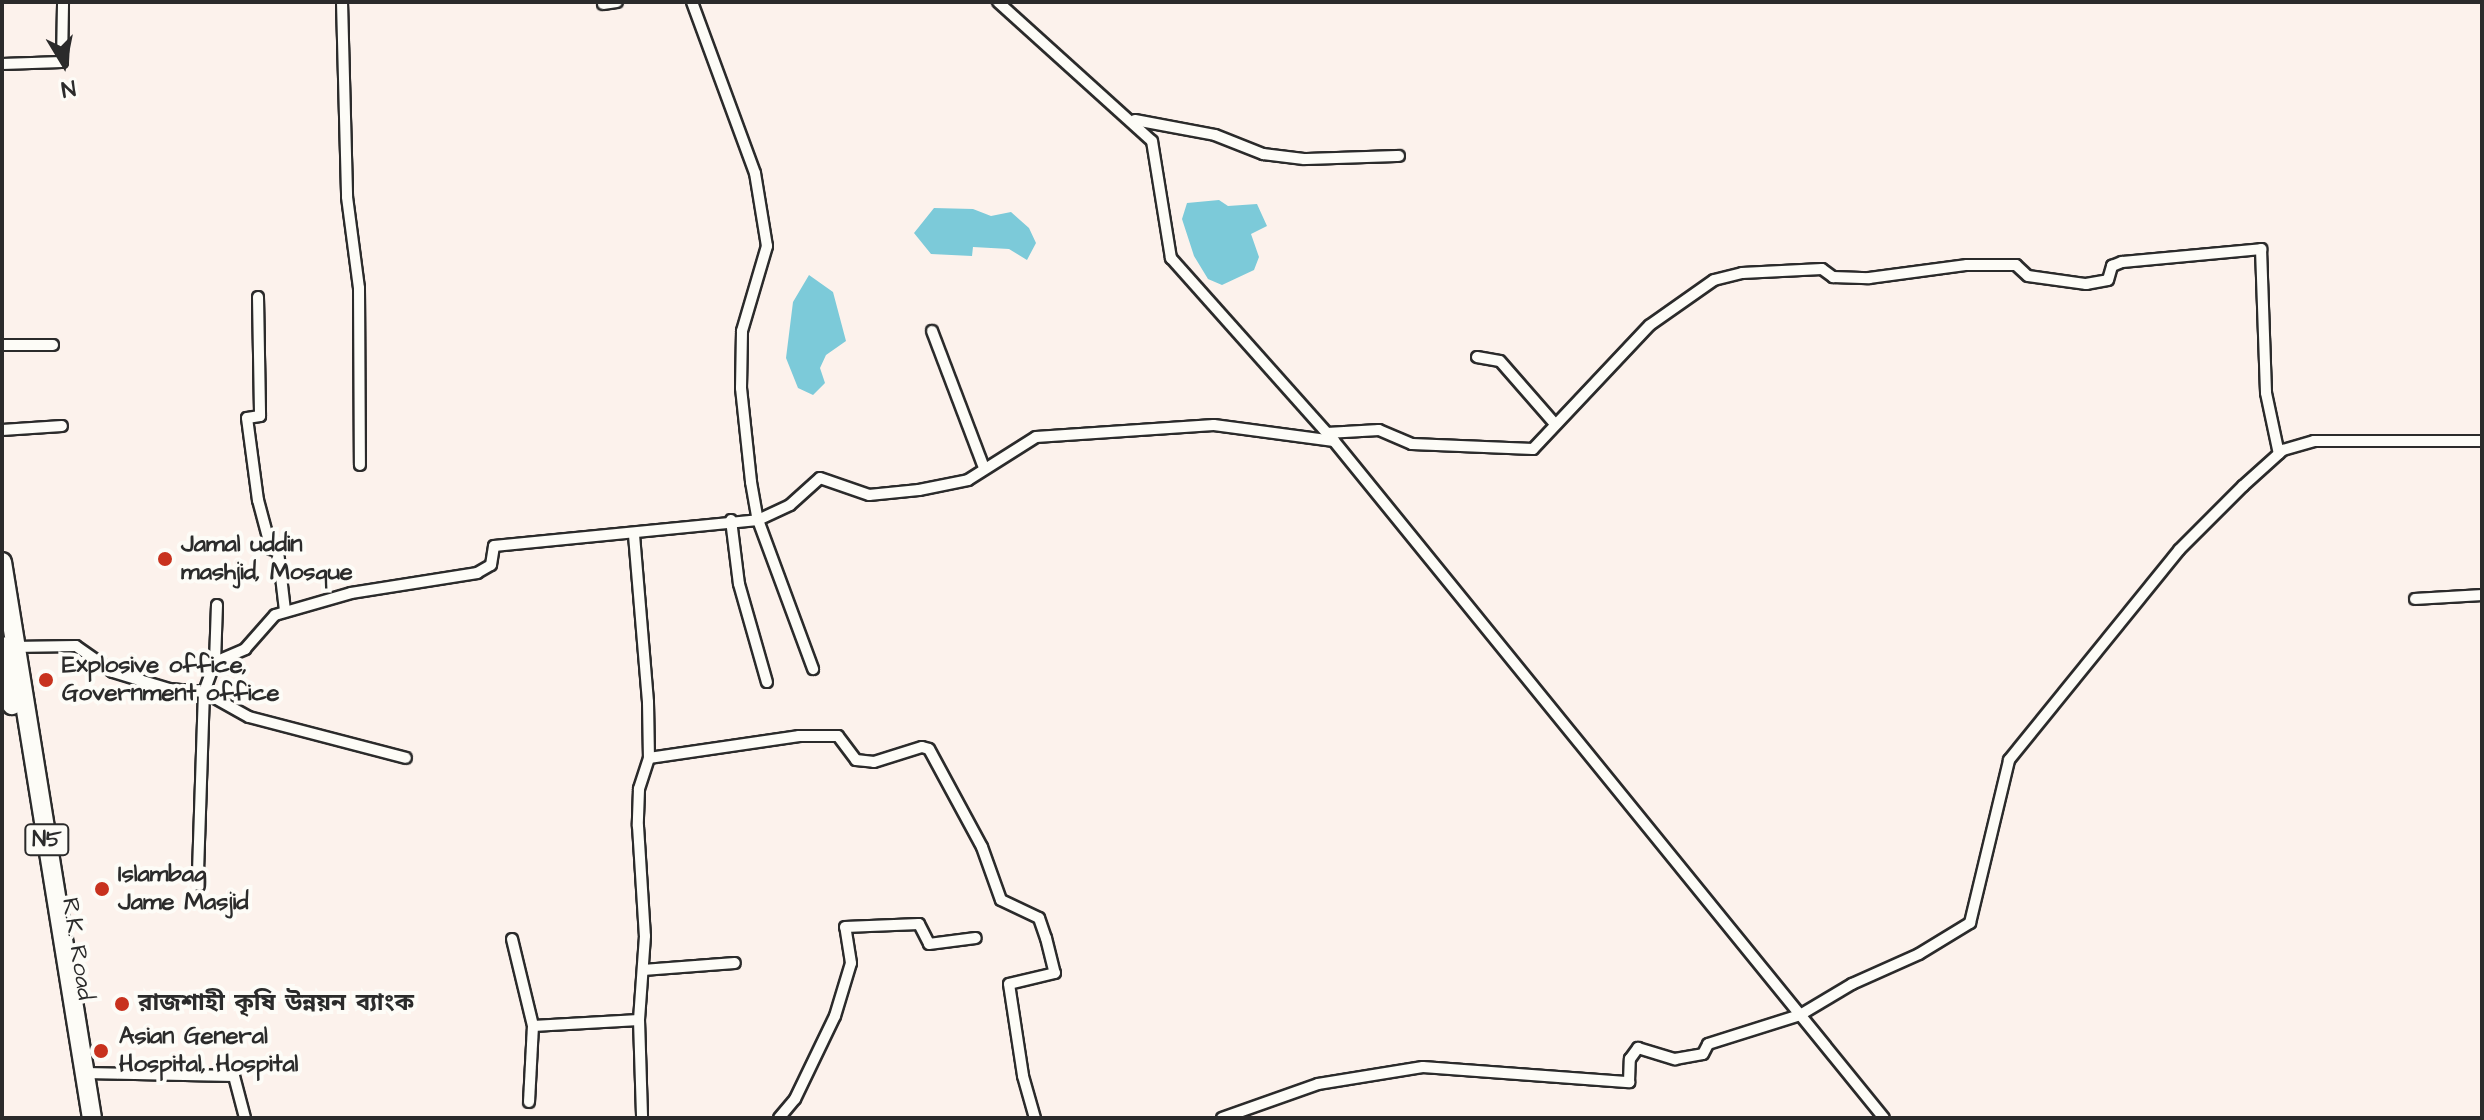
<!DOCTYPE html>
<meta charset="utf-8">
<style>
body{margin:0}
#map{position:relative;width:2484px;height:1120px;overflow:hidden;background:#fcf2ec;font-family:"Architects Daughter","Noto Sans Bengali",sans-serif}
div>[style]{position:absolute}
[style*='--x']{left:calc(var(--x)*1px);top:calc(var(--y)*1px);width:calc(var(--w)*1px);rotate:calc(var(--a)*1deg)}
.water>*{inset:0;background:#7ccad9}
.roads{filter:drop-shadow(2px 0 #2b2b2b) drop-shadow(-2px 0 #2b2b2b) drop-shadow(0 2px #2b2b2b) drop-shadow(0 -2px #2b2b2b)}
.street>*{height:10px;margin:-5px;padding:0 5px;transform-origin:5px;border-radius:5px;background:#fdfcf7}
.highway>*{height:18px;margin:-9px;padding:0 9px;transform-origin:9px;border-radius:9px;background:#fdfcf7}
.dots>*{width:22px;height:22px;translate:-50% -50%;box-sizing:border-box;border:4px solid #fdfcf7;border-radius:50%}
span{translate:-50% -50%;white-space:nowrap;text-align:center;line-height:1.15;-webkit-text-stroke:8px #fdfcf7;paint-order:stroke}
.shield-label span{padding:2px 6px;background:#fdfcf7;border:2px solid;border-radius:6px;-webkit-text-stroke-width:0}
.shield-label{font-size:22px;color:#2b2b2b;font-weight:700}
.poi-label{font-size:24px;color:#2b2b2b;font-weight:700}
.left{translate:0 -50%;text-align:left}
.street-label{font-size:24px;color:#2b2b2b}
.frame{position:absolute;inset:0;border:4px solid #2b2b2b;pointer-events:none}
.north{position:absolute;left:24px;top:24px;width:80px;height:80px;-webkit-text-stroke:6px #fdfcf7;paint-order:stroke;rotate:170deg;font-size:22px;font-weight:700;line-height:32px;text-align:center;color:#2b2b2b}
.north::after{content:'';display:block;margin:auto;width:28px;height:36px;background:#2b2b2b;clip-path:polygon(50% 0,100% 100%,50% 72%,0 100%)}
</style>
<div id="map">
<div class="water">
<div style="clip-path:polygon(1219px 200px,1228px 206px,1257px 204px,1267px 226px,1251px 234px,1259px 257px,1254px 270px,1222px 285px,1208px 279px,1194px 256px,1182px 219px,1187px 203px)"></div>
<div style="clip-path:polygon(934px 208px,973px 209px,991px 216px,1011px 212px,1029px 228px,1036px 243px,1027px 260px,1009px 249px,973px 247px,972px 256px,931px 254px,914px 233px)"></div>
<div style="clip-path:polygon(809px 275px,833px 292px,846px 341px,826px 355px,820px 368px,825px 383px,813px 395px,798px 388px,786px 358px,793px 302px)"></div>
</div>
<div class="roads">
<div class="street">
<div style="--x:342;--y:2;--w:195;--a:88.5"></div>
<div style="--x:347;--y:197;--w:92;--a:82.5"></div>
<div style="--x:359;--y:288;--w:177;--a:89.7"></div>
<div style="--x:692;--y:2;--w:182;--a:69.8"></div>
<div style="--x:755;--y:173;--w:74;--a:80.7"></div>
<div style="--x:767;--y:246;--w:89;--a:106.4"></div>
<div style="--x:742;--y:331;--w:57;--a:91"></div>
<div style="--x:741;--y:388;--w:95;--a:83.9"></div>
<div style="--x:751;--y:482;--w:39;--a:80"></div>
<div style="--x:758;--y:520;--w:159;--a:69.7"></div>
<div style="--x:998;--y:2;--w:207;--a:42.1"></div>
<div style="--x:1152;--y:141;--w:119;--a:80.8"></div>
<div style="--x:1171;--y:258;--w:245;--a:48.3"></div>
<div style="--x:1334;--y:441;--w:872;--a:50.91"></div>
<div style="--x:603;--y:4;--w:14;--a:-8"></div>
<div style="--x:2;--y:64;--w:60;--a:-1.9"></div>
<div style="--x:62;--y:62;--w:60;--a:-89"></div>
<div style="--x:1135;--y:120;--w:81;--a:10.6"></div>
<div style="--x:1215;--y:135;--w:52;--a:21.6"></div>
<div style="--x:1263;--y:154;--w:41;--a:7"></div>
<div style="--x:1304;--y:159;--w:95;--a:-1.8"></div>
<div style="--x:258;--y:297;--w:119;--a:89"></div>
<div style="--x:260;--y:416;--w:13;--a:171"></div>
<div style="--x:247;--y:418;--w:83;--a:82.4"></div>
<div style="--x:258;--y:500;--w:51;--a:75.1"></div>
<div style="--x:271;--y:549;--w:7;--a:16"></div>
<div style="--x:278;--y:551;--w:60;--a:83.3"></div>
<div style="--x:932;--y:331;--w:147;--a:69.2"></div>
<div style="--x:2;--y:345;--w:51;--a:0"></div>
<div style="--x:1477;--y:357;--w:23;--a:10"></div>
<div style="--x:1500;--y:361;--w:84;--a:48.9"></div>
<div style="--x:2;--y:430;--w:60;--a:-3.8"></div>
<div style="--x:1327;--y:433;--w:52;--a:-3.3"></div>
<div style="--x:1379;--y:430;--w:36;--a:23"></div>
<div style="--x:1412;--y:444;--w:121;--a:2.4"></div>
<div style="--x:1533;--y:449;--w:170;--a:-46.7"></div>
<div style="--x:1650;--y:325;--w:78;--a:-35.1"></div>
<div style="--x:1714;--y:280;--w:29;--a:-14"></div>
<div style="--x:1742;--y:273;--w:80;--a:-2.9"></div>
<div style="--x:1822;--y:269;--w:14;--a:36"></div>
<div style="--x:1833;--y:277;--w:36;--a:2"></div>
<div style="--x:1869;--y:278;--w:99;--a:-7.6"></div>
<div style="--x:1967;--y:265;--w:49;--a:0"></div>
<div style="--x:2016;--y:265;--w:16;--a:43"></div>
<div style="--x:2028;--y:276;--w:59;--a:7.9"></div>
<div style="--x:2086;--y:284;--w:22;--a:-10"></div>
<div style="--x:2108;--y:280;--w:15;--a:-74"></div>
<div style="--x:2112;--y:266;--w:11;--a:-22"></div>
<div style="--x:2122;--y:262;--w:140;--a:-5.3"></div>
<div style="--x:2261;--y:249;--w:144;--a:88"></div>
<div style="--x:2266;--y:393;--w:62;--a:78"></div>
<div style="--x:731;--y:520;--w:64;--a:82.9"></div>
<div style="--x:739;--y:584;--w:102;--a:74.1"></div>
<div style="--x:634;--y:535;--w:168;--a:85.2"></div>
<div style="--x:648;--y:702;--w:56;--a:89"></div>
<div style="--x:649;--y:758;--w:33;--a:108"></div>
<div style="--x:639;--y:789;--w:37;--a:92"></div>
<div style="--x:638;--y:826;--w:110;--a:86.4"></div>
<div style="--x:645;--y:936;--w:84;--a:94.1"></div>
<div style="--x:639;--y:1020;--w:98;--a:88.2"></div>
<div style="--x:2415;--y:599;--w:67;--a:-3.4"></div>
<div style="--x:12;--y:647;--w:64;--a:-0.9"></div>
<div style="--x:76;--y:646;--w:45;--a:35.1"></div>
<div style="--x:113;--y:672;--w:59;--a:16.9"></div>
<div style="--x:169;--y:689;--w:35;--a:5"></div>
<div style="--x:204;--y:692;--w:32;--a:-70"></div>
<div style="--x:215;--y:662;--w:33;--a:-23"></div>
<div style="--x:245;--y:649;--w:45;--a:-48.6"></div>
<div style="--x:275;--y:615;--w:79;--a:-16.1"></div>
<div style="--x:351;--y:593;--w:128;--a:-9"></div>
<div style="--x:477;--y:573;--w:16;--a:-30"></div>
<div style="--x:491;--y:565;--w:19;--a:-81"></div>
<div style="--x:494;--y:546;--w:265;--a:-5.6"></div>
<div style="--x:758;--y:520;--w:35;--a:-25"></div>
<div style="--x:790;--y:505;--w:40;--a:-42"></div>
<div style="--x:820;--y:478;--w:52;--a:19.1"></div>
<div style="--x:869;--y:495;--w:50;--a:-5.7"></div>
<div style="--x:919;--y:490;--w:50;--a:-11.5"></div>
<div style="--x:968;--y:480;--w:80;--a:-32.3"></div>
<div style="--x:1036;--y:437;--w:178;--a:-3.9"></div>
<div style="--x:1214;--y:425;--w:121;--a:7.6"></div>
<div style="--x:215;--y:662;--w:57;--a:-88"></div>
<div style="--x:649;--y:758;--w:152;--a:-8.3"></div>
<div style="--x:799;--y:736;--w:39;--a:0"></div>
<div style="--x:838;--y:736;--w:30;--a:53"></div>
<div style="--x:856;--y:760;--w:18;--a:6"></div>
<div style="--x:874;--y:762;--w:50;--a:-17.4"></div>
<div style="--x:922;--y:747;--w:7;--a:16"></div>
<div style="--x:929;--y:749;--w:111;--a:61.6"></div>
<div style="--x:982;--y:847;--w:56;--a:70.3"></div>
<div style="--x:1001;--y:900;--w:42;--a:25.3"></div>
<div style="--x:1039;--y:918;--w:21;--a:71"></div>
<div style="--x:1046;--y:938;--w:36;--a:76"></div>
<div style="--x:1055;--y:973;--w:47;--a:166.6"></div>
<div style="--x:1009;--y:984;--w:93;--a:81.3"></div>
<div style="--x:1023;--y:1076;--w:44;--a:74.1"></div>
<div style="--x:198;--y:872;--w:180;--a:-88.1"></div>
<div style="--x:204;--y:692;--w:51;--a:29.1"></div>
<div style="--x:249;--y:717;--w:162;--a:14.6"></div>
<div style="--x:512;--y:939;--w:89;--a:76.4"></div>
<div style="--x:533;--y:1026;--w:106;--a:-3.2"></div>
<div style="--x:643;--y:970;--w:92;--a:-4.4"></div>
<div style="--x:85;--y:1073;--w:149;--a:1.2"></div>
<div style="--x:234;--y:1076;--w:43;--a:75.3"></div>
<div style="--x:529;--y:1102;--w:76;--a:-87"></div>
<div style="--x:779;--y:1118;--w:25;--a:-50"></div>
<div style="--x:795;--y:1099;--w:92;--a:-64.3"></div>
<div style="--x:835;--y:1016;--w:55;--a:-73.2"></div>
<div style="--x:851;--y:963;--w:36;--a:-99"></div>
<div style="--x:845;--y:927;--w:74;--a:-2.3"></div>
<div style="--x:919;--y:924;--w:22;--a:63"></div>
<div style="--x:929;--y:944;--w:47;--a:-7.3"></div>
<div style="--x:1222;--y:1118;--w:102;--a:-19.5"></div>
<div style="--x:1318;--y:1084;--w:106;--a:-9.2"></div>
<div style="--x:1423;--y:1067;--w:207;--a:4.2"></div>
<div style="--x:1629;--y:1082;--w:23;--a:-88"></div>
<div style="--x:1630;--y:1059;--w:14;--a:-54"></div>
<div style="--x:1638;--y:1048;--w:39;--a:17"></div>
<div style="--x:1675;--y:1059;--w:28;--a:-10"></div>
<div style="--x:1703;--y:1054;--w:11;--a:-63"></div>
<div style="--x:1708;--y:1044;--w:96;--a:-17.5"></div>
<div style="--x:1800;--y:1015;--w:61;--a:-30.8"></div>
<div style="--x:1852;--y:984;--w:73;--a:-24.1"></div>
<div style="--x:1919;--y:954;--w:60;--a:-31.3"></div>
<div style="--x:1970;--y:923;--w:168;--a:-76.5"></div>
<div style="--x:2009;--y:760;--w:270;--a:-51"></div>
<div style="--x:2179;--y:550;--w:91;--a:-45"></div>
<div style="--x:2243;--y:486;--w:54;--a:-42"></div>
<div style="--x:2283;--y:450;--w:32;--a:-16"></div>
<div style="--x:2314;--y:441;--w:168;--a:0"></div>
</div>
<div class="highway">
<div style="--x:2;--y:562;--w:563;--a:80.81"></div>
<div style="--x:2;--y:646;--w:60;--a:80.4"></div>
</div>
</div>
<div class="dots">
<div style="left:165px;top:559px;background:#c8321e"></div>
<div style="left:46px;top:680px;background:#c8321e"></div>
<div style="left:102px;top:889px;background:#c8321e"></div>
<div style="left:122px;top:1004px;background:#c8321e"></div>
<div style="left:101px;top:1051px;background:#c8321e"></div>
</div>
<div class="shield-label">
<span style="left:47px;top:840px">N5</span>
</div>
<div class="poi-label">
<span class="left" style="left:181px;top:559px">Jamal uddin<br>mashjid, Mosque</span>
<span class="left" style="left:62px;top:680px">Explosive office,<br>Government office</span>
<span class="left" style="left:118px;top:889px">Islambag<br>Jame Masjid</span>
<span class="left" style="left:138px;top:1004px">রাজশাহী কৃষি উন্নয়ন ব্যাংক</span>
<span class="left" style="left:119px;top:1051px">Asian General<br>Hospital, Hospital</span>
</div>
<div class="street-label">
<span style="left:77px;top:949px;rotate:81deg">R.K. Road</span>
</div>
<div class="frame"></div>
<div class="north">N</div>
</div>
